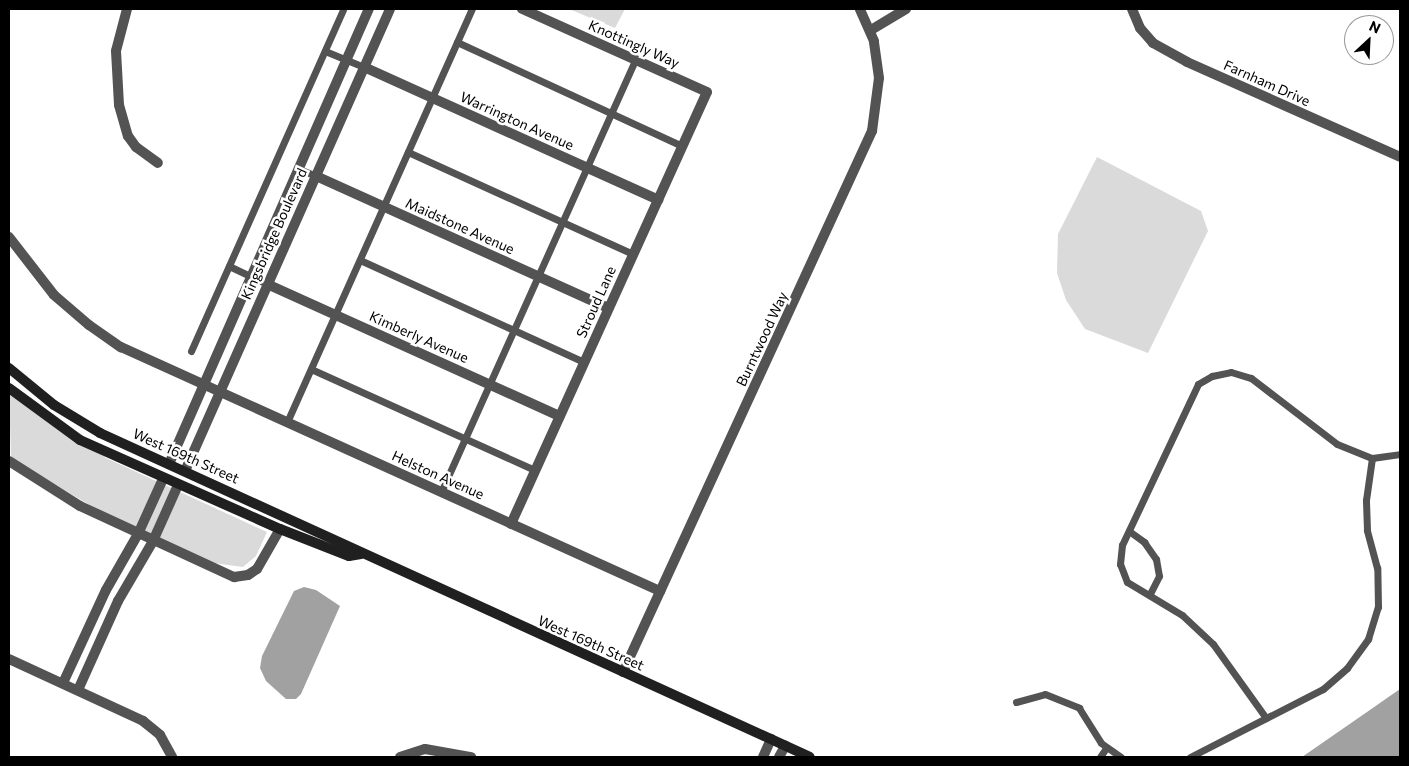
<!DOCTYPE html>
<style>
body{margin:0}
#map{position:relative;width:1409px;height:766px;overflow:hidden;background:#fff;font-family:Commissioner,sans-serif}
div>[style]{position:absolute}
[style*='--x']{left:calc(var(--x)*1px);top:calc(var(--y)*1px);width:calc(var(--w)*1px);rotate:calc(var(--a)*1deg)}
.green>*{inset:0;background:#dadada}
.water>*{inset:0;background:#a1a1a1}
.lane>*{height:7px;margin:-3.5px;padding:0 3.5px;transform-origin:3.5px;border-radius:3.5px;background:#535353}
.street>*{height:10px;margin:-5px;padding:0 5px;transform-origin:5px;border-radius:5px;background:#535353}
.secondary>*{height:10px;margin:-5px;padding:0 5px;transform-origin:5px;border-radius:5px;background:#202020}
span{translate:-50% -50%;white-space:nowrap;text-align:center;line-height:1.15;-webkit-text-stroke:5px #fff;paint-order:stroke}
.street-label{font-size:14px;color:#000}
.frame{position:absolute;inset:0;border:10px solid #000;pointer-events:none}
.north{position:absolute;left:1344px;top:15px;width:50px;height:50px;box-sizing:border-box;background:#fff;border:1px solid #999;border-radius:50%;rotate:25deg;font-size:14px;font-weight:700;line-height:20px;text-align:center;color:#000}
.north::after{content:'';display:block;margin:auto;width:18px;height:22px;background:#000;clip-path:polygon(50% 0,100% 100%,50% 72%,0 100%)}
</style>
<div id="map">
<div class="green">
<div style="clip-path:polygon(569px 9px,625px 9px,615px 28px)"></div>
<div style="clip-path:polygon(1097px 157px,1201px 211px,1208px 231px,1148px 353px,1085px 329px,1066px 300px,1057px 273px,1058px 234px)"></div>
<div style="clip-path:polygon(9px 390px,106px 458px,267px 532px,256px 556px,243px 567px,214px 563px,98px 510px,11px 458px)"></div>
</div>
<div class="water">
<div style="clip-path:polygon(304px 587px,316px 590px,340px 606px,301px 694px,296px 699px,286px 699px,266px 681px,260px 668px,262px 656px,294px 591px)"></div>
<div style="clip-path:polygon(1400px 689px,1400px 757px,1302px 757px,1367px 712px)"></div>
</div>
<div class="lane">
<div style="--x:457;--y:42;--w:248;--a:24.8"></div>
<div style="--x:325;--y:51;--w:42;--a:22.3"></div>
<div style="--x:408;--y:152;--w:247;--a:24.4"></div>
<div style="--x:299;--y:169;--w:18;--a:22"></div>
<div style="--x:360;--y:260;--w:246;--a:24.5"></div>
<div style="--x:229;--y:266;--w:42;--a:25.3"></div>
<div style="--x:191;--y:351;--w:374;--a:-66"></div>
<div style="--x:311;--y:369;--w:246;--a:24.3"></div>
<div style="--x:287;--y:422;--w:453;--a:-65.9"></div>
<div style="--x:441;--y:492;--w:474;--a:-65.8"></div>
<div style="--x:1129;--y:531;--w:19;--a:36"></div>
<div style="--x:1144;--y:542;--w:21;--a:55"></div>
<div style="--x:1156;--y:559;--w:17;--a:80"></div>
<div style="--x:1159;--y:576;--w:20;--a:117"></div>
<div style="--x:1016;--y:702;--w:30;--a:-15"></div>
<div style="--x:1045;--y:694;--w:37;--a:22"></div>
<div style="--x:1079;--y:708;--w:41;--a:57.8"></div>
<div style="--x:1101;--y:743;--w:24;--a:35"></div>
<div style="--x:1266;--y:718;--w:91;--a:-125.6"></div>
<div style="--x:1213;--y:644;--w:42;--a:-136.9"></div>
<div style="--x:1182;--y:615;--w:64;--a:-149"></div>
<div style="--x:1127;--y:582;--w:19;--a:-111"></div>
<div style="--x:1120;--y:564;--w:19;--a:-84"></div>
<div style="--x:1122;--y:545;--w:178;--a:-64.7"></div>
<div style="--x:1198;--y:384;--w:16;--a:-30"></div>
<div style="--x:1212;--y:376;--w:19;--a:-12"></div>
<div style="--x:1231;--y:372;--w:21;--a:17"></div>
<div style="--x:1251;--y:378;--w:108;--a:37.5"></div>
<div style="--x:1337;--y:444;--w:38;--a:22"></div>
<div style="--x:1372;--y:458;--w:28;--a:-8"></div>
<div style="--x:1100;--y:757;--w:11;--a:-56"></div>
<div style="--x:1190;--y:757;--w:149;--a:-27.1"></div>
<div style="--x:1323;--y:689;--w:32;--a:-41"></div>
<div style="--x:1347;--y:668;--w:36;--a:-54"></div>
<div style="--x:1368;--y:639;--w:34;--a:-73"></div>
<div style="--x:1378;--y:607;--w:39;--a:-91"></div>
<div style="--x:1377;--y:568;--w:39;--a:-105"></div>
<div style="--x:1367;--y:530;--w:30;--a:-92"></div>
<div style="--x:1366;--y:500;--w:42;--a:-81.9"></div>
</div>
<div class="street">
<div style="--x:127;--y:9;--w:43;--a:104.7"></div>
<div style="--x:116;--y:51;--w:54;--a:86.8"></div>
<div style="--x:119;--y:105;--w:32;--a:74"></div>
<div style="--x:128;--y:136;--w:14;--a:54"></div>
<div style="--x:136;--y:147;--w:27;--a:36"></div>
<div style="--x:1132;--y:9;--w:21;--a:67"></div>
<div style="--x:1140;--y:28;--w:20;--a:49"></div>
<div style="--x:1153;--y:43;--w:39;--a:29"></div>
<div style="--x:1187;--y:62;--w:233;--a:24"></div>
<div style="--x:871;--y:30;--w:41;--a:-31"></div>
<div style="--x:364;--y:67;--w:323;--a:24.3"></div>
<div style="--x:316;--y:176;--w:321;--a:24.3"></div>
<div style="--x:9;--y:237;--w:73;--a:52.2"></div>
<div style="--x:54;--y:295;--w:46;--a:40.6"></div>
<div style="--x:89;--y:325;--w:39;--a:35"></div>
<div style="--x:121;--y:347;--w:592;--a:24.36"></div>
<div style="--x:267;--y:284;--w:321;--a:24.3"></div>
<div style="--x:9;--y:461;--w:84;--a:32.4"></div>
<div style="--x:80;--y:506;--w:170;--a:24.8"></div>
<div style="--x:234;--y:577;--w:14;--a:-8"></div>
<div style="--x:248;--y:575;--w:11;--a:-34"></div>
<div style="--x:257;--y:569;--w:46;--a:-60.1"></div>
<div style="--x:169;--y:464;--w:497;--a:-66.3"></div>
<div style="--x:185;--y:471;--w:505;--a:-66.07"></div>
<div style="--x:511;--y:524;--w:474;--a:-65.6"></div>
<div style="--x:707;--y:92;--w:203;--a:-155.8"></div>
<div style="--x:9;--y:659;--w:148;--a:24.8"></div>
<div style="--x:143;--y:721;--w:22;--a:39"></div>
<div style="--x:160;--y:735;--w:25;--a:61"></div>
<div style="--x:623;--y:672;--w:596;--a:-65.29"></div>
<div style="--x:872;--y:131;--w:53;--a:-82.5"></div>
<div style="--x:879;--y:78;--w:37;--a:-98"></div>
<div style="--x:874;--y:41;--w:35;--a:-114"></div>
<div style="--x:63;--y:683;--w:102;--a:-65.2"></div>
<div style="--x:106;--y:590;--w:64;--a:-60.3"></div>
<div style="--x:138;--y:534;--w:60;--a:-65.6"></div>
<div style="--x:78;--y:690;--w:98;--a:-65.8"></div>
<div style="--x:118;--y:601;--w:69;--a:-59.7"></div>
<div style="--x:153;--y:541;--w:61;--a:-65.9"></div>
<div style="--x:400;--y:757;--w:26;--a:-18"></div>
<div style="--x:425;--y:749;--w:47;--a:9.9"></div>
<div style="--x:763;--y:757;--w:20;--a:-66"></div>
<div style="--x:779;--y:757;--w:13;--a:-61"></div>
</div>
<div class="secondary">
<div style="--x:9;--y:368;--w:58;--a:39.4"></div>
<div style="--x:54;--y:405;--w:54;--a:31.3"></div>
<div style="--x:100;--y:433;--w:780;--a:24.53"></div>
<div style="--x:9;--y:388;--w:88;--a:36.2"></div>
<div style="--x:80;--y:440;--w:219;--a:24"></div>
<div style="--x:280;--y:529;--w:74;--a:21.4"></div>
<div style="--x:349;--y:556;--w:12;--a:-9"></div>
</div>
<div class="street-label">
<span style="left:634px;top:44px;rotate:24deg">Knottingly Way</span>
<span style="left:1267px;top:83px;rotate:24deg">Farnham Drive</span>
<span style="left:517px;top:121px;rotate:24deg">Warrington Avenue</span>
<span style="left:460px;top:226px;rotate:24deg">Maidstone Avenue</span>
<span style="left:274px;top:234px;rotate:-66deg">Kingsbridge Boulevard</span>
<span style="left:596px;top:302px;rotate:-66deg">Stroud Lane</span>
<span style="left:419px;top:337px;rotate:24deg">Kimberly Avenue</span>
<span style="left:762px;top:339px;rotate:-65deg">Burntwood Way</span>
<span style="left:186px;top:456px;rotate:24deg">West 169th Street</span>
<span style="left:438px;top:475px;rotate:24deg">Helston Avenue</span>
<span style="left:591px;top:643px;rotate:24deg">West 169th Street</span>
</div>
<div class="frame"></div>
<div class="north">N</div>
</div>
